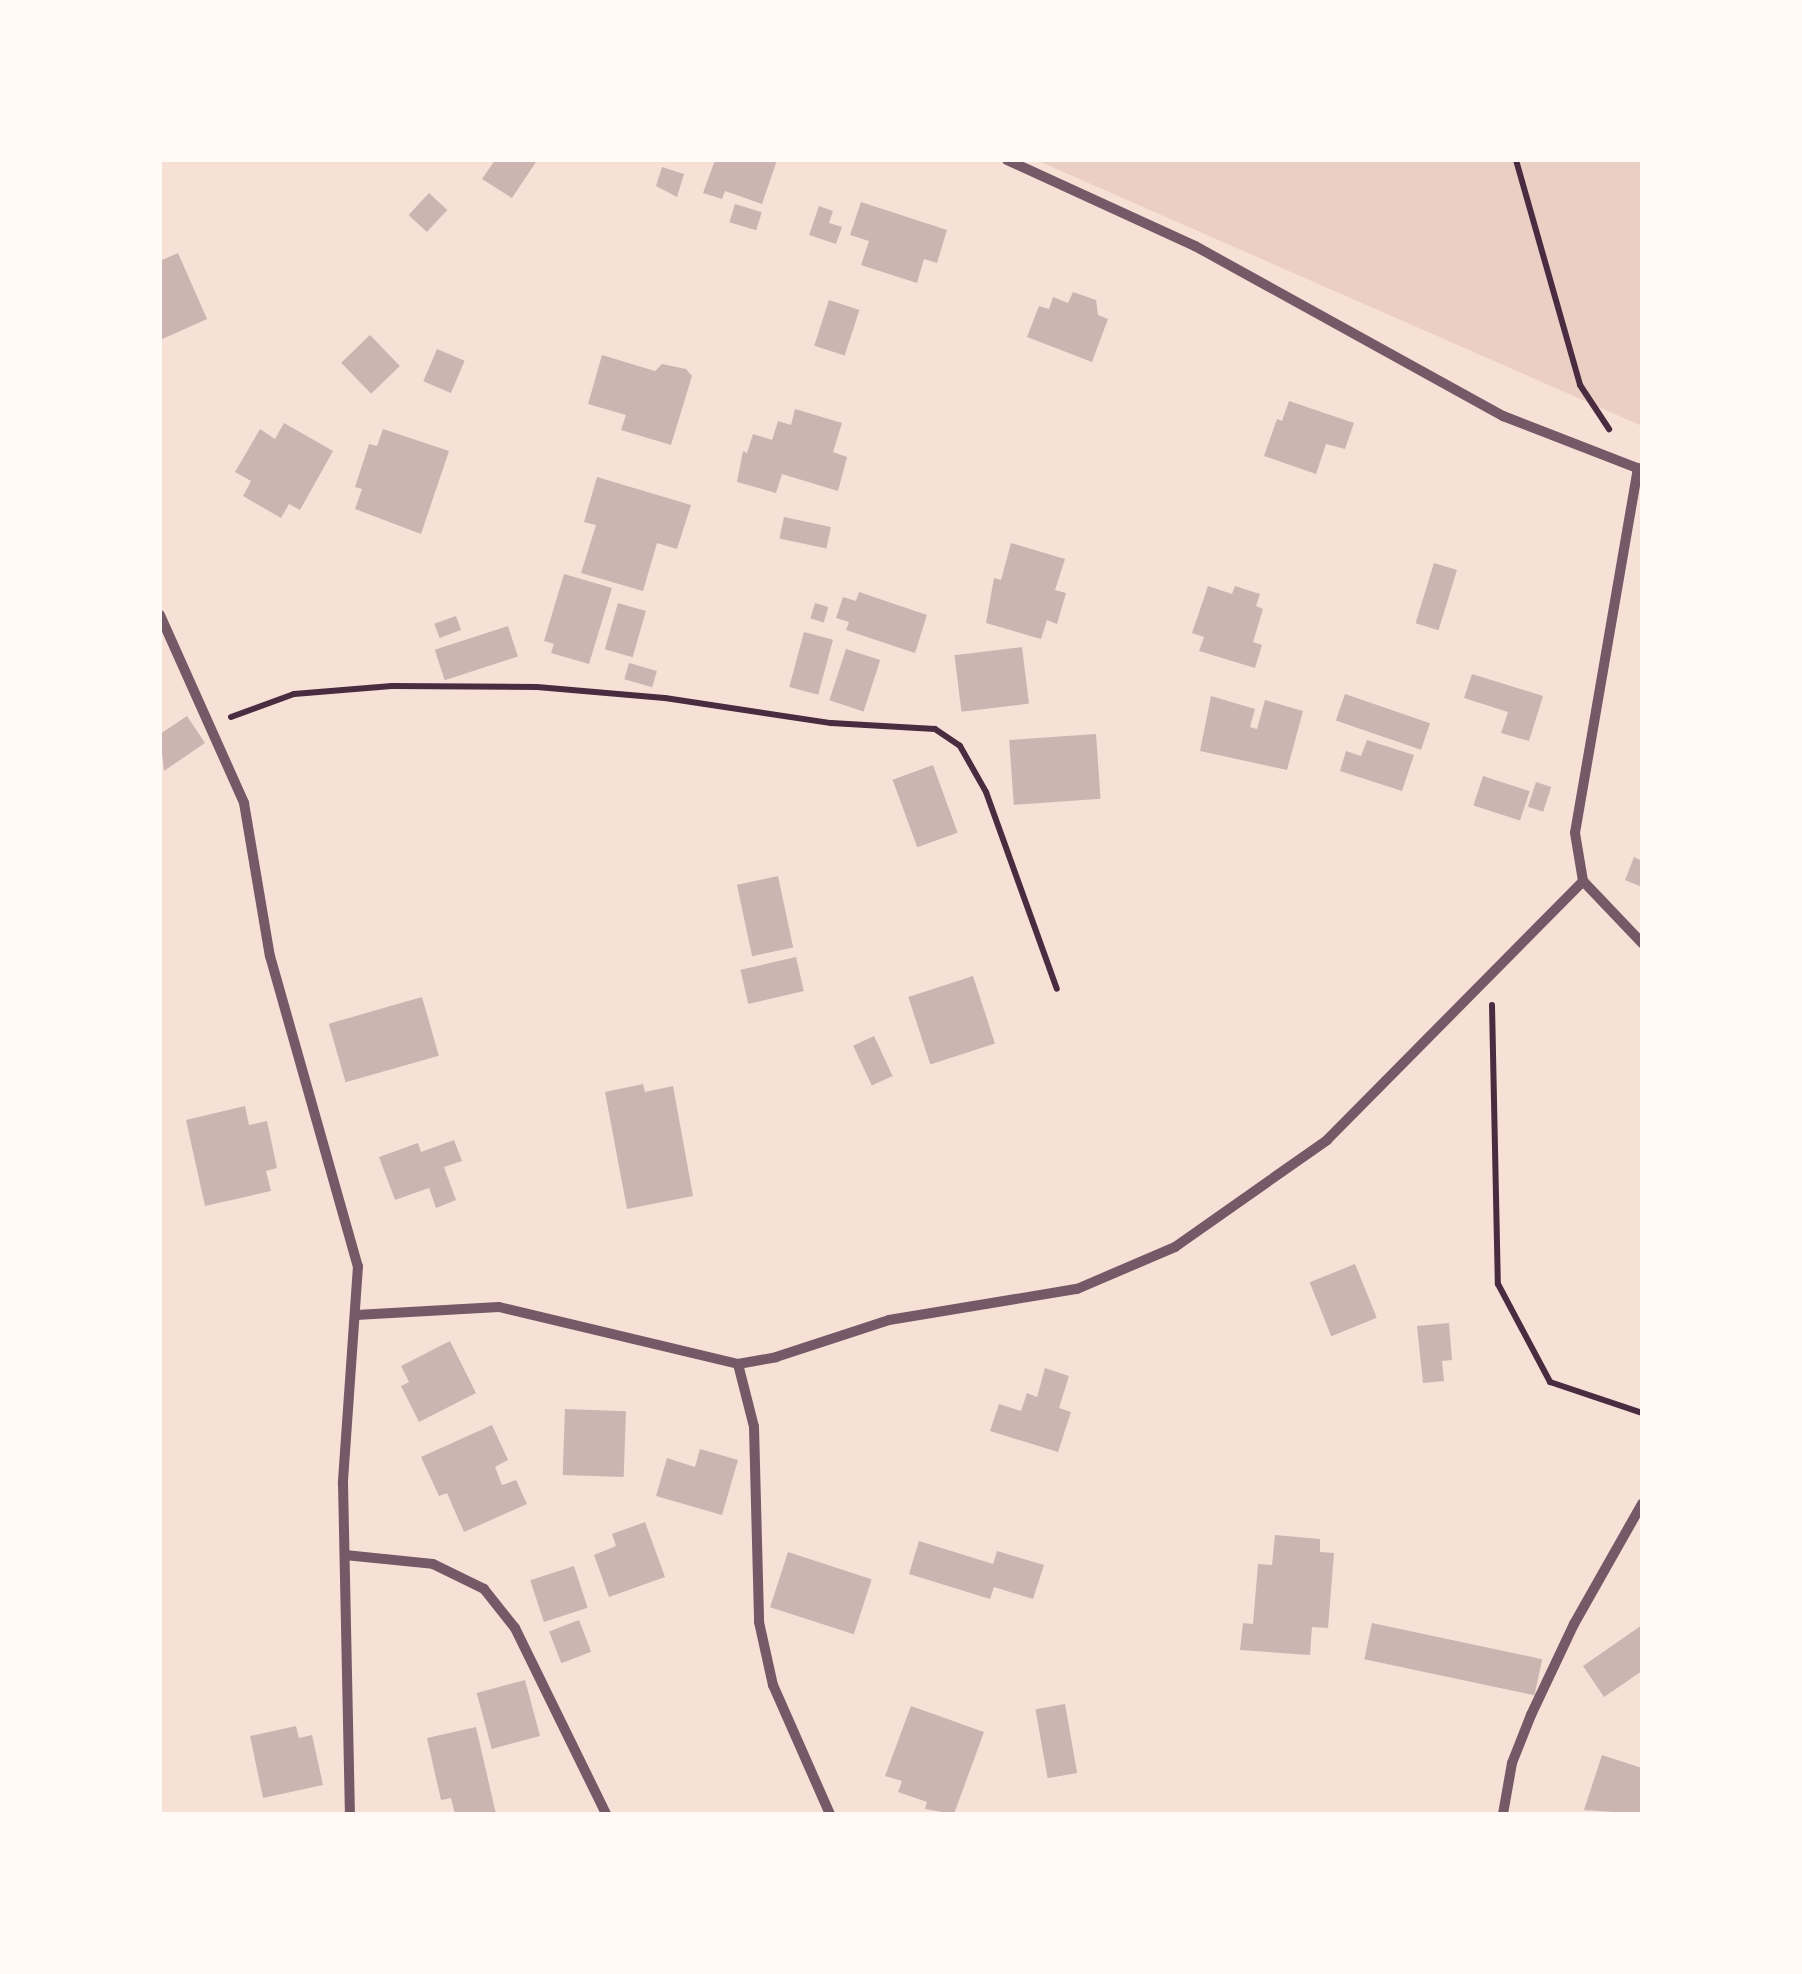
<!DOCTYPE html>
<style>
body{margin:0}
#map{position:relative;width:1802px;height:1974px;overflow:hidden;background:#f7e1d7;font-family:Poppins,sans-serif}
div>[style]{position:absolute}
[style*='--x']{left:calc(var(--x)*1px);top:calc(var(--y)*1px);width:calc(var(--w)*1px);rotate:calc(var(--a)*1deg)}
.green>*{inset:0;background:#ebcfc5}
.building>*{inset:0;background:#ccb4b1;transform-origin:0 0}
.path>*{height:6px;margin:-3px;padding:0 3px;transform-origin:3px;border-radius:3px;background:#4a2c40}
.minor>*{height:10px;margin:-5px;padding:0 5px;transform-origin:5px;border-radius:5px;background:#755966}
span{translate:-50% -50%;white-space:nowrap;text-align:center;line-height:1.15;-webkit-text-stroke:10px #fffaf5;paint-order:stroke}
.frame{position:absolute;inset:0;border:162px solid #fffaf5;pointer-events:none}
</style>
<div id="map">
<div class="green">
<div style="clip-path:polygon(1036px 160px,1642px 160px,1642px 426px)"></div>
</div>
<div class="building">
<div style="clip-path:polygon(495px 160px,536px 162px,512px 198px,482px 179px)"></div>
<div style="clip-path:polygon(715px 160px,777px 160px,762px 204px,725px 191px,722px 199px,703px 193px)"></div>
<div style="clip-path:polygon(662px 167px,684px 174px,677px 197px,656px 186px)"></div>
<div style="left:429px;top:193px;width:25px;height:30px;rotate:43deg"></div>
<div style="clip-path:polygon(861px 202px,947px 230px,937px 263px,924px 259px,917px 283px,861px 265px,869px 241px,850px 235px)"></div>
<div style="left:735px;top:204px;width:28px;height:19px;rotate:17deg"></div>
<div style="clip-path:polygon(819px 206px,833px 211px,829px 223px,842px 227px,836px 244px,809px 235px)"></div>
<div style="clip-path:polygon(178px 253px,207px 319px,160px 340px,160px 261px)"></div>
<div style="clip-path:polygon(1073px 292px,1096px 300px,1098px 315px,1108px 319px,1092px 362px,1027px 337px,1039px 306px,1049px 309px,1053px 297px,1068px 303px)"></div>
<div style="left:829px;top:300px;width:32px;height:48px;rotate:18deg"></div>
<div style="left:370px;top:335px;width:43px;height:40px;rotate:46deg"></div>
<div style="left:437px;top:349px;width:30px;height:35px;rotate:23deg"></div>
<div style="clip-path:polygon(602px 355px,655px 371px,662px 364px,686px 369px,692px 376px,671px 445px,621px 430px,626px 415px,588px 404px)"></div>
<div style="clip-path:polygon(1289px 401px,1354px 423px,1345px 449px,1326px 444px,1316px 474px,1264px 456px,1277px 419px,1282px 421px)"></div>
<div style="clip-path:polygon(795px 409px,842px 423px,833px 452px,847px 457px,838px 491px,782px 474px,776px 493px,737px 482px,743px 451px,747px 453px,753px 434px,772px 440px,778px 421px,791px 425px)"></div>
<div style="clip-path:polygon(284px 423px,333px 451px,300px 510px,289px 504px,281px 518px,243px 496px,251px 481px,235px 472px,260px 429px,275px 439px)"></div>
<div style="clip-path:polygon(383px 429px,449px 451px,421px 534px,355px 509px,362px 489px,355px 487px,369px 444px,377px 446px)"></div>
<div style="clip-path:polygon(597px 477px,691px 505px,677px 549px,657px 543px,643px 591px,581px 573px,596px 525px,584px 522px)"></div>
<div style="left:784px;top:517px;width:48px;height:22px;rotate:12deg"></div>
<div style="clip-path:polygon(1011px 543px,1065px 559px,1055px 590px,1066px 593px,1057px 624px,1047px 620px,1041px 639px,986px 623px,994px 578px,1001px 580px)"></div>
<div style="left:1434px;top:563px;width:24px;height:63px;rotate:17deg"></div>
<div style="clip-path:polygon(564px 574px,612px 588px,589px 664px,551px 653px,554px 644px,544px 641px)"></div>
<div style="clip-path:polygon(1208px 586px,1232px 594px,1235px 586px,1260px 594px,1256px 606px,1263px 609px,1253px 642px,1262px 645px,1255px 668px,1199px 651px,1204px 637px,1192px 633px)"></div>
<div style="clip-path:polygon(859px 592px,927px 615px,915px 653px,846px 630px,849px 622px,836px 618px,843px 597px,856px 601px)"></div>
<div style="left:618px;top:603px;width:29px;height:48px;rotate:16deg"></div>
<div style="left:815px;top:603px;width:14px;height:16px;rotate:17deg"></div>
<div style="left:456px;top:616px;width:15px;height:23px;rotate:70deg"></div>
<div style="left:508px;top:626px;width:32px;height:77px;rotate:72deg"></div>
<div style="left:804px;top:632px;width:30px;height:57px;rotate:15deg"></div>
<div style="left:1022px;top:647px;width:57px;height:68px;rotate:83deg"></div>
<div style="left:846px;top:649px;width:36px;height:54px;rotate:18deg"></div>
<div style="left:629px;top:663px;width:29px;height:17px;rotate:16deg"></div>
<div style="clip-path:polygon(1472px 674px,1543px 696px,1529px 741px,1501px 733px,1508px 712px,1464px 698px)"></div>
<div style="left:1345px;top:694px;width:90px;height:28px;rotate:19deg"></div>
<div style="clip-path:polygon(1211px 696px,1255px 709px,1250px 727px,1257px 729px,1265px 700px,1303px 711px,1287px 770px,1200px 751px)"></div>
<div style="clip-path:polygon(187px 716px,205px 743px,164px 771px,160px 734px)"></div>
<div style="left:1096px;top:734px;width:65px;height:87px;rotate:86deg"></div>
<div style="clip-path:polygon(1367px 740px,1414px 755px,1402px 791px,1340px 771px,1346px 751px,1361px 756px)"></div>
<div style="left:933px;top:765px;width:72px;height:43px;rotate:70deg"></div>
<div style="left:1483px;top:776px;width:49px;height:31px;rotate:18deg"></div>
<div style="left:1536px;top:782px;width:16px;height:26px;rotate:18deg"></div>
<div style="clip-path:polygon(1634px 857px,1642px 861px,1642px 887px,1625px 880px)"></div>
<div style="left:778px;top:876px;width:73px;height:42px;rotate:78deg"></div>
<div style="left:796px;top:957px;width:35px;height:57px;rotate:77deg"></div>
<div style="left:973px;top:976px;width:71px;height:68px;rotate:72deg"></div>
<div style="left:422px;top:997px;width:61px;height:97px;rotate:74deg"></div>
<div style="left:874px;top:1036px;width:44px;height:23px;rotate:65deg"></div>
<div style="clip-path:polygon(643px 1084px,645px 1092px,673px 1086px,693px 1196px,627px 1209px,605px 1092px)"></div>
<div style="clip-path:polygon(245px 1106px,249px 1125px,267px 1121px,277px 1168px,266px 1171px,271px 1191px,205px 1206px,186px 1120px)"></div>
<div style="clip-path:polygon(454px 1140px,462px 1161px,444px 1167px,456px 1200px,436px 1208px,429px 1188px,395px 1200px,379px 1157px,418px 1143px,421px 1152px)"></div>
<div style="left:1355px;top:1264px;width:58px;height:49px;rotate:68deg"></div>
<div style="clip-path:polygon(1449px 1323px,1452px 1360px,1442px 1361px,1444px 1381px,1423px 1383px,1417px 1326px)"></div>
<div style="clip-path:polygon(450px 1341px,476px 1393px,419px 1422px,401px 1386px,409px 1382px,401px 1366px)"></div>
<div style="clip-path:polygon(1045px 1368px,1069px 1376px,1059px 1408px,1071px 1412px,1058px 1452px,990px 1431px,999px 1404px,1021px 1411px,1027px 1393px,1037px 1397px)"></div>
<div style="left:565px;top:1409px;width:61px;height:66px;rotate:2deg"></div>
<div style="clip-path:polygon(492px 1425px,508px 1460px,495px 1467px,502px 1485px,516px 1480px,527px 1504px,464px 1532px,447px 1493px,439px 1496px,421px 1457px)"></div>
<div style="clip-path:polygon(700px 1449px,738px 1460px,722px 1515px,656px 1496px,667px 1458px,695px 1467px)"></div>
<div style="clip-path:polygon(645px 1522px,665px 1577px,609px 1597px,594px 1555px,616px 1546px,612px 1534px)"></div>
<div style="clip-path:polygon(1275px 1535px,1320px 1539px,1320px 1552px,1334px 1553px,1328px 1628px,1312px 1627px,1310px 1655px,1240px 1650px,1243px 1623px,1253px 1624px,1258px 1564px,1272px 1565px)"></div>
<div style="clip-path:polygon(919px 1541px,993px 1564px,997px 1551px,1044px 1565px,1033px 1599px,994px 1587px,990px 1599px,909px 1574px)"></div>
<div style="left:788px;top:1552px;width:88px;height:58px;rotate:18deg"></div>
<div style="left:574px;top:1566px;width:44px;height:46px;rotate:72deg"></div>
<div style="left:579px;top:1620px;width:34px;height:32px;rotate:69deg"></div>
<div style="left:1372px;top:1623px;width:174px;height:37px;rotate:12deg"></div>
<div style="clip-path:polygon(1642px 1625px,1642px 1671px,1604px 1697px,1583px 1666px)"></div>
<div style="left:525px;top:1680px;width:58px;height:50px;rotate:75deg"></div>
<div style="left:1065px;top:1704px;width:70px;height:30px;rotate:80deg"></div>
<div style="clip-path:polygon(911px 1706px,984px 1732px,954px 1814px,925px 1809px,927px 1802px,898px 1792px,902px 1781px,885px 1776px)"></div>
<div style="clip-path:polygon(296px 1726px,299px 1738px,312px 1735px,323px 1785px,263px 1798px,250px 1736px)"></div>
<div style="clip-path:polygon(476px 1727px,496px 1814px,455px 1814px,451px 1798px,441px 1800px,427px 1738px)"></div>
<div style="clip-path:polygon(1602px 1755px,1642px 1768px,1642px 1814px,1584px 1810px)"></div>
</div>
<div class="path">
<div style="--x:1516;--y:160;--w:234;--a:74.1"></div>
<div style="--x:1580;--y:385;--w:53;--a:56.6"></div>
<div style="--x:231;--y:717;--w:67;--a:-20.1"></div>
<div style="--x:294;--y:694;--w:98;--a:-4.7"></div>
<div style="--x:392;--y:686;--w:145;--a:0.4"></div>
<div style="--x:537;--y:687;--w:128;--a:4.9"></div>
<div style="--x:665;--y:698;--w:168;--a:8.6"></div>
<div style="--x:831;--y:723;--w:104;--a:3.3"></div>
<div style="--x:935;--y:729;--w:30;--a:34"></div>
<div style="--x:960;--y:746;--w:53;--a:60.5"></div>
<div style="--x:986;--y:792;--w:209;--a:70.2"></div>
<div style="--x:1492;--y:1005;--w:279;--a:88.8"></div>
<div style="--x:1498;--y:1284;--w:111;--a:62"></div>
<div style="--x:1550;--y:1382;--w:97;--a:18.6"></div>
</div>
<div class="minor">
<div style="--x:1007;--y:160;--w:207;--a:24.6"></div>
<div style="--x:1195;--y:246;--w:352;--a:28.9"></div>
<div style="--x:1503;--y:416;--w:149;--a:21.2"></div>
<div style="--x:1638;--y:468;--w:370;--a:99.8"></div>
<div style="--x:1575;--y:833;--w:49;--a:80.5"></div>
<div style="--x:1583;--y:881;--w:86;--a:46.4"></div>
<div style="--x:160;--y:615;--w:206;--a:65.9"></div>
<div style="--x:244;--y:803;--w:155;--a:80.4"></div>
<div style="--x:270;--y:956;--w:322;--a:74.2"></div>
<div style="--x:358;--y:1266;--w:218;--a:94"></div>
<div style="--x:343;--y:1483;--w:331;--a:88.8"></div>
<div style="--x:356;--y:1315;--w:143;--a:-3.2"></div>
<div style="--x:499;--y:1307;--w:246;--a:13.4"></div>
<div style="--x:738;--y:1364;--w:39;--a:-10"></div>
<div style="--x:776;--y:1357;--w:119;--a:-18.1"></div>
<div style="--x:889;--y:1320;--w:191;--a:-9.4"></div>
<div style="--x:1077;--y:1289;--w:107;--a:-23.2"></div>
<div style="--x:1175;--y:1247;--w:186;--a:-35.1"></div>
<div style="--x:1327;--y:1140;--w:364;--a:-45.3"></div>
<div style="--x:738;--y:1364;--w:65;--a:75.7"></div>
<div style="--x:754;--y:1427;--w:195;--a:88.5"></div>
<div style="--x:759;--y:1622;--w:65;--a:77.5"></div>
<div style="--x:773;--y:1685;--w:141;--a:66.2"></div>
<div style="--x:345;--y:1555;--w:88;--a:5.8"></div>
<div style="--x:433;--y:1564;--w:57;--a:26.1"></div>
<div style="--x:484;--y:1589;--w:50;--a:51.5"></div>
<div style="--x:515;--y:1628;--w:207;--a:63.9"></div>
<div style="--x:1503;--y:1814;--w:52;--a:-80"></div>
<div style="--x:1512;--y:1763;--w:52;--a:-68.4"></div>
<div style="--x:1531;--y:1715;--w:101;--a:-64.7"></div>
<div style="--x:1574;--y:1624;--w:138;--a:-60.5"></div>
</div>
<div class="frame"></div>
</div>
